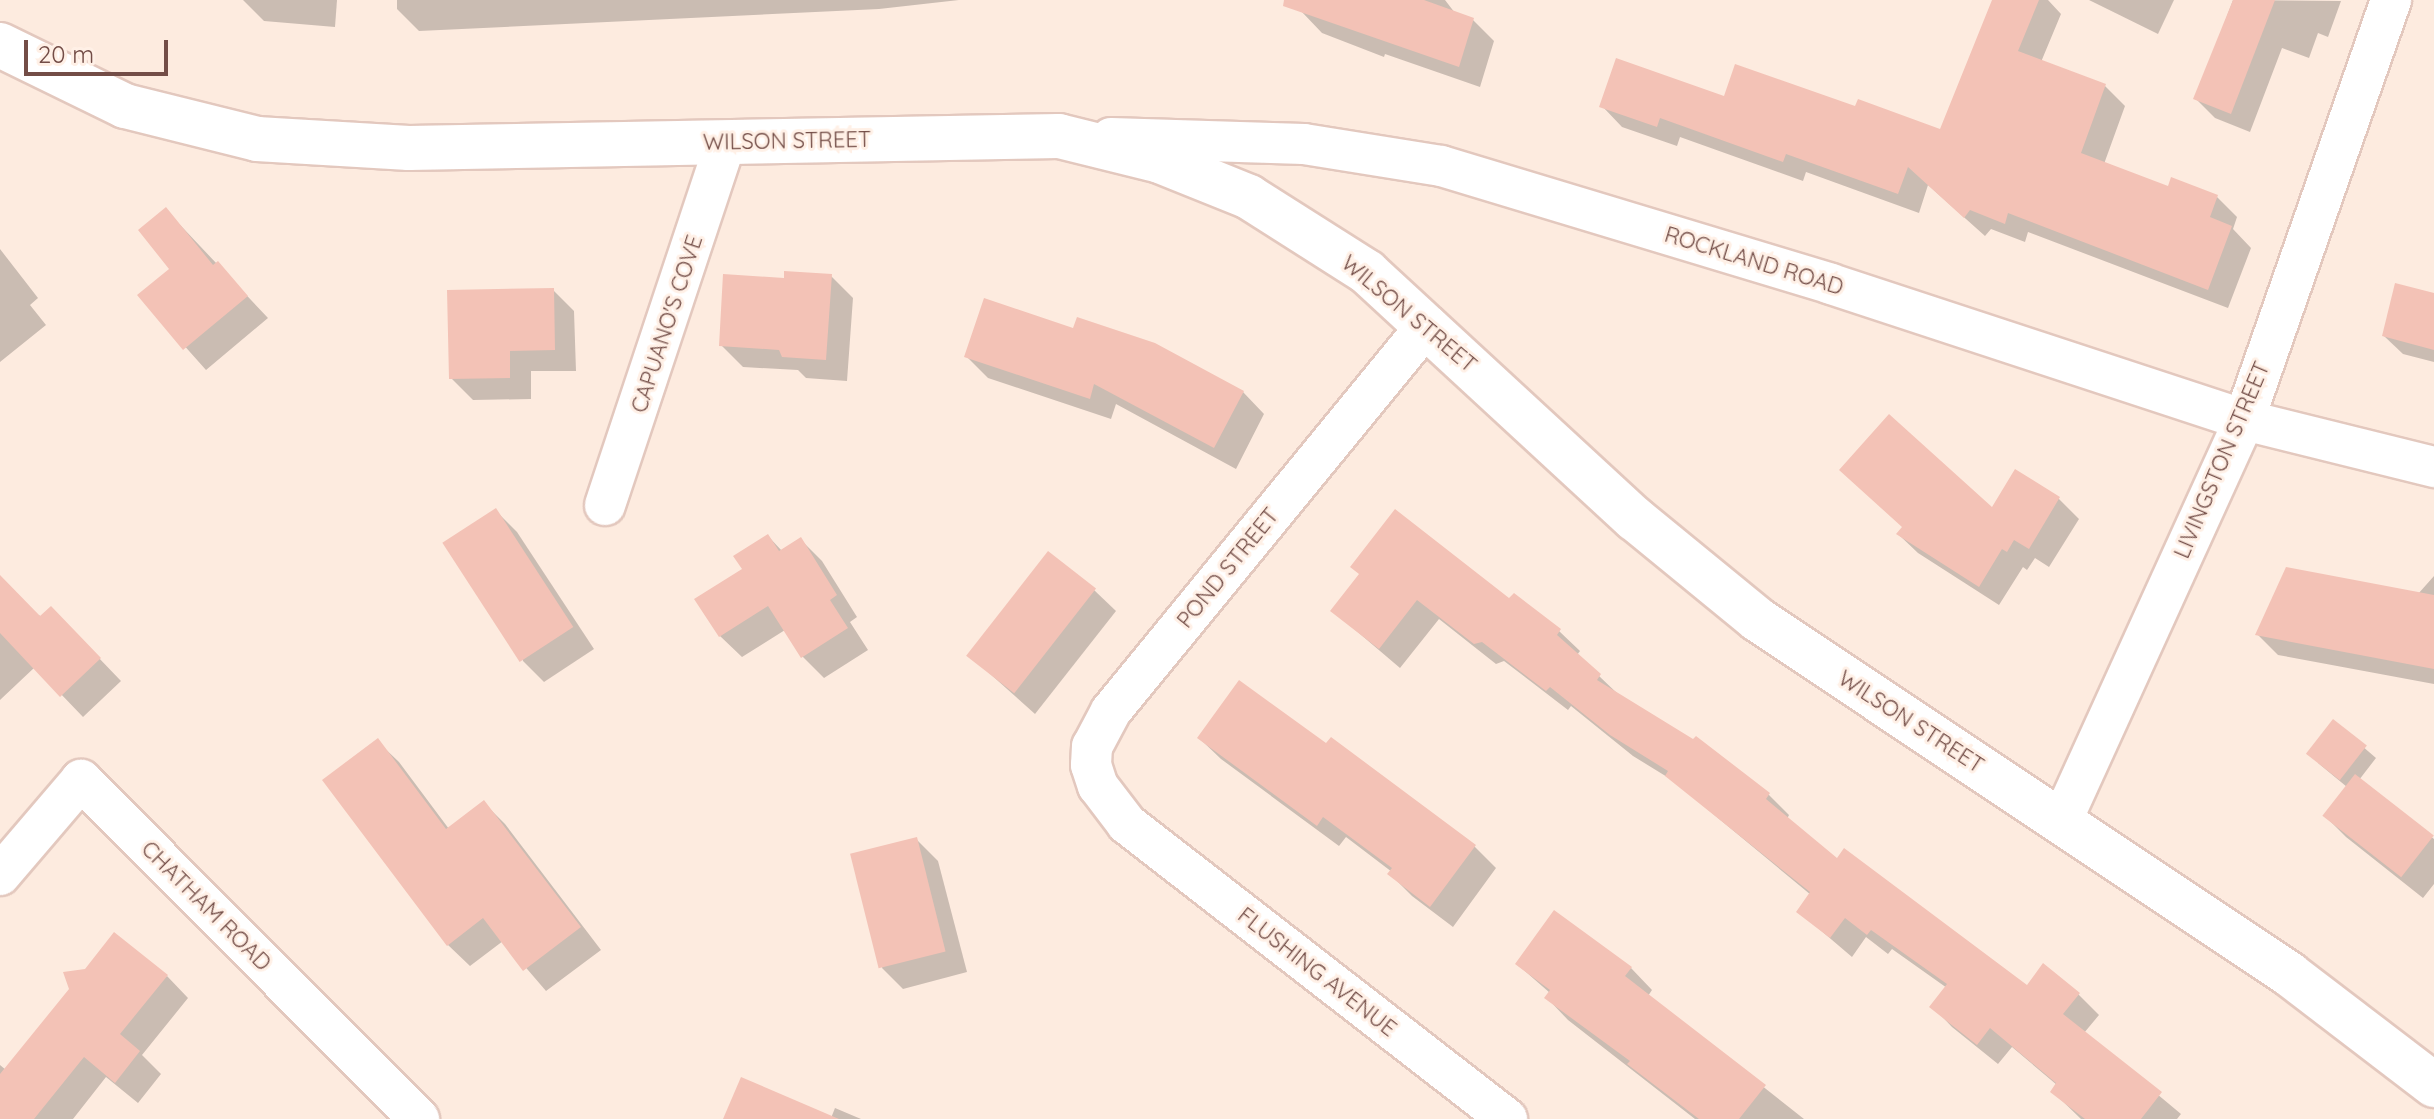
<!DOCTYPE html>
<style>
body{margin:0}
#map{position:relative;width:2434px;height:1119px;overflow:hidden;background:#fdebdf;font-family:Quicksand,sans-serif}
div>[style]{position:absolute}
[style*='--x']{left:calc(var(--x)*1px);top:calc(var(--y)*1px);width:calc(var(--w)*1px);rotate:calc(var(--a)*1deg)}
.shadow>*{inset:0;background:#0003}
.building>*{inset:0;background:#f3c2b6;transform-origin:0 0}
.roads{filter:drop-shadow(2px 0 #e3c8be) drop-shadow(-2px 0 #e3c8be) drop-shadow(0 2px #e3c8be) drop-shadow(0 -2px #e3c8be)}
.minor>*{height:40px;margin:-20px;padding:0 20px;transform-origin:20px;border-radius:20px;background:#fff}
.secondary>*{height:44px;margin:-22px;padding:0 22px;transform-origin:22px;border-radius:22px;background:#fff}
span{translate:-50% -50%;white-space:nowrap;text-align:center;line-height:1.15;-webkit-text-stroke:6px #fff0e6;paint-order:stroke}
.street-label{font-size:22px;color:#734d47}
.scale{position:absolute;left:24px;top:40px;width:144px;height:36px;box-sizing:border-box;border:4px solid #734d47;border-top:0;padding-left:10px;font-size:24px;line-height:28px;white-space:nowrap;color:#734d47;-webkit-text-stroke:6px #fff0e6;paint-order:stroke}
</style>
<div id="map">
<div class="shadow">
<div style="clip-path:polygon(243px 0,337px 0,335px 27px,264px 21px)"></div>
<div style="clip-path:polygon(397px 0,959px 0,879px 9px,419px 31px,397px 9px)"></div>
<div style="clip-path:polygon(1305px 0,1445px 0,1455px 13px,1472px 19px,1494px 41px,1480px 87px,1385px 54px,1384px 57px,1322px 33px,1301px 11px)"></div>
<div style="clip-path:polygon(1994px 0,2048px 0,2061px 14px,2041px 62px,2105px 86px,2125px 106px,2104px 164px,2169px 188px,2217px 197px,2237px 217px,2233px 229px,2251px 248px,2228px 308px,2028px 232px,2025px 242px,1991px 229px,1985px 236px,1928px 185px,1919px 213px,1806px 172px,1803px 181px,1680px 137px,1677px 146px,1622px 127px,1602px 106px,1725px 98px,1856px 109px,1941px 132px)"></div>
<div style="clip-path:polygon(2089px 0,2174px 0,2158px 34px)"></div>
<div style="clip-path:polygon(2233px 0,2341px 1px,2328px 37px,2318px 33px,2309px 58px,2282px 48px,2250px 132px,2215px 118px,2196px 99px)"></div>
<div style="clip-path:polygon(166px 210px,268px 318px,206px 370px,140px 296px,172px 269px)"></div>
<div style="clip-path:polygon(0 249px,38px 298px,30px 305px,46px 325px,0 362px)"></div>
<div style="clip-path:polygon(831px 276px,853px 298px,847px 381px,806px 378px,798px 370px,743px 367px,721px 345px,785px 280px)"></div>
<div style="clip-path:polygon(553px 290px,574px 311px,576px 371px,531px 371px,531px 399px,473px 400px,451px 378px)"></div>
<div style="clip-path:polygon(2434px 296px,2434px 362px,2403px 354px,2384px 336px)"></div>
<div style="clip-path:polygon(966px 356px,1243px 392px,1264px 414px,1236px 469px,1116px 404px,1111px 419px,988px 378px)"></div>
<div style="clip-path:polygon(2016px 472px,2059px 499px,2079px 519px,2049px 567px,2035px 558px,2027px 570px,2023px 567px,1999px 605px,1918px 553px,1898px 534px,1992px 510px)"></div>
<div style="clip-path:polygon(496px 511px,517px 532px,594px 649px,544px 682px,523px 661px)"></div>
<div style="clip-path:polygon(768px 536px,782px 551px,800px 539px,822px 561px,857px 617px,850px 622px,868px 650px,824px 678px,802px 656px,785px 630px,742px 657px,720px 636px,744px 570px)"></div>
<div style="clip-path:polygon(1361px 575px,1509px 601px,1559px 631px,1580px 651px,1577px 655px,1620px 696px,1694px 742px,1696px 738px,1769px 795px,1789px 815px,1787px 819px,1837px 860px,2027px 988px,2078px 994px,2099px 1015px,2084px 1033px,2181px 1114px,2177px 1119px,2081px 1119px,2052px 1091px,2057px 1085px,2012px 1047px,1998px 1064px,1952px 1027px,1932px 1006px,1947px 988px,1892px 949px,1888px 954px,1866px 937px,1852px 957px,1798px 911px,1811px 895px,1672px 780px,1633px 756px,1571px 706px,1568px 710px,1504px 661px,1496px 664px,1439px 619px,1400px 668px,1333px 611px)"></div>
<div style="clip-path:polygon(2434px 576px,2434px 684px,2278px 655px,2258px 635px,2418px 594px)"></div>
<div style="clip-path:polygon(1094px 590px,1116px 611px,1035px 714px,969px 655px)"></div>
<div style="clip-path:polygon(0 598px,72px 630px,121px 681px,83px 717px,35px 667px,0 700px)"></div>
<div style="clip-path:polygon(2333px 721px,2376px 758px,2359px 780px,2434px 839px,2434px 884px,2423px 898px,2346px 837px,2325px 816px,2347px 787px,2318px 763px)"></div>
<div style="clip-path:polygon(1199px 738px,1326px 746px,1474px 846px,1496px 868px,1453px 927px,1412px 896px,1390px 874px,1392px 872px,1346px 837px,1339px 846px,1221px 759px)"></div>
<div style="clip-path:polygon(377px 741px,399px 762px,449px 829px,484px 803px,505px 824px,601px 950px,546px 991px,503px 941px,470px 966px,448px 945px)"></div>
<div style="clip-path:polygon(916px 839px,938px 861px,967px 972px,903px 989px,882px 968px)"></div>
<div style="clip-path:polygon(1517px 964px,1631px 968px,1652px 990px,1648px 996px,1804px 1119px,1695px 1119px,1568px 1020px,1547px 998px,1550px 993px)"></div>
<div style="clip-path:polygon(167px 976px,188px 998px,142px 1055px,161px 1074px,138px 1103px,106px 1077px,73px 1119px,0 1119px,0 1065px,6px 1070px)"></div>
<div style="clip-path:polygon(835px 1108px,861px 1119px,725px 1119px,831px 1118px)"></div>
</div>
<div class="building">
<div style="clip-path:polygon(1284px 0,1424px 0,1474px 18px,1459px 67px,1283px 6px)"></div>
<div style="clip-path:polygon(1992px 0,2039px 0,2018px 51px,2106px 84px,2081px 153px,2168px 186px,2171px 177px,2218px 195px,2210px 217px,2232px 226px,2208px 290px,2008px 213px,2005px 224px,1970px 210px,1964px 218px,1908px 167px,1898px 194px,1786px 154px,1783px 162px,1660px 118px,1657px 127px,1599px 107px,1616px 58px,1724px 96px,1735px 64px,1855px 106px,1858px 99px,1940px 129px)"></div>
<div style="clip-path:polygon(2233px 0,2275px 0,2231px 114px,2193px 99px)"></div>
<div style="clip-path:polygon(166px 207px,213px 265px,218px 261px,248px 296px,183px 350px,137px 295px,169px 269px,138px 230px)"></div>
<div style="clip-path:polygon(784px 271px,832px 274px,826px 360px,782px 357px,779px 350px,719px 346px,723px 274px,784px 278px)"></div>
<div style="clip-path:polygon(2395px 283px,2434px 293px,2434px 350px,2382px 336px)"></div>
<div style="clip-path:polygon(554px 288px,555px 350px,510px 351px,510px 378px,449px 379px,447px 290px)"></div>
<div style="clip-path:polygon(984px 298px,1073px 328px,1077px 317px,1155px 343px,1244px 391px,1214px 448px,1094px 384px,1090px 399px,964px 357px)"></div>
<div style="clip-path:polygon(1889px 414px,1992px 507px,2015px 469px,2060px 497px,2029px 549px,2014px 540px,2007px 552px,2002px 549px,1979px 587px,1896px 534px,1902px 527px,1839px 470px)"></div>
<div style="left:496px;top:508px;width:142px;height:64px;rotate:57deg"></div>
<div style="clip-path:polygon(1395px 509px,1509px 598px,1514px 593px,1561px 629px,1557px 635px,1601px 674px,1597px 680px,1693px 739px,1696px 736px,1770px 793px,1766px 799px,1837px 858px,1844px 848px,2027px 985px,2043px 963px,2080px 993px,2063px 1014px,2162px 1092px,2141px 1119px,2085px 1119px,2050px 1092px,2056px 1083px,1990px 1028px,1977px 1045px,1929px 1007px,1947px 984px,1871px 930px,1867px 935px,1845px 918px,1830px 938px,1796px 912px,1810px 892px,1665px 776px,1668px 771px,1610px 735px,1550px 687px,1546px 691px,1482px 642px,1474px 644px,1417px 600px,1379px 649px,1330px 611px,1359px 574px,1350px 567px)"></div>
<div style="clip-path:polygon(768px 534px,779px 551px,801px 537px,837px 595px,830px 600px,848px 628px,801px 658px,768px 606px,719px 637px,694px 599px,742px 569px,733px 556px)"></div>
<div style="left:1048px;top:551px;width:61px;height:133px;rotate:38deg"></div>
<div style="clip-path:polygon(2286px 567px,2434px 595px,2434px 669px,2255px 635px)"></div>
<div style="clip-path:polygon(0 575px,40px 616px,51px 606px,101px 658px,60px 697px,0 633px)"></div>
<div style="clip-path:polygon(1239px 680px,1326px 743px,1331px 737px,1476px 845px,1430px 907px,1387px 874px,1392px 868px,1323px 817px,1317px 826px,1197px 738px)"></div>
<div style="left:2333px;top:719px;width:43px;height:44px;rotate:38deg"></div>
<div style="clip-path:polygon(378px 738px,446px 829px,484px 800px,581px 927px,523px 971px,483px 918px,447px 946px,322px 780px)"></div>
<div style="left:2355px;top:774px;width:100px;height:53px;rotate:38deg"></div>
<div style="left:917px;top:837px;width:118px;height:69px;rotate:76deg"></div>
<div style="clip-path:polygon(1554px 910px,1632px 967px,1625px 976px,1766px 1085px,1739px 1119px,1699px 1119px,1627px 1064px,1630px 1061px,1544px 998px,1550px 990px,1515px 964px)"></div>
<div style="clip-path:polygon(114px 932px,168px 975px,120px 1034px,140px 1051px,115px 1083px,84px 1057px,34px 1119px,0 1119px,0 1074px,69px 989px,63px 972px,85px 969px)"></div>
<div style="clip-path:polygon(741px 1077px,839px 1119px,723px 1119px)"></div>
</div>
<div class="roads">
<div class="minor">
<div style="--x:1111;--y:138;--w:193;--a:1.8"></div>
<div style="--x:1304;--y:144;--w:139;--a:9.1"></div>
<div style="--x:1441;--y:166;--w:407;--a:16.8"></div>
<div style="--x:1831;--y:284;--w:435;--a:18.2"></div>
<div style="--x:2244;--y:420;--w:196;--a:13.9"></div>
<div style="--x:1427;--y:325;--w:499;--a:129.3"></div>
<div style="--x:1111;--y:711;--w:40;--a:118"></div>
<div style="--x:1092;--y:746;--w:19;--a:93"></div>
<div style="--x:1091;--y:765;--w:22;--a:72"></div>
<div style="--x:1098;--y:786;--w:48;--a:52.7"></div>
<div style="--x:1127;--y:824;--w:481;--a:37.8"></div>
<div style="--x:605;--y:505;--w:383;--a:-71.6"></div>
<div style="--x:2062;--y:820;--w:439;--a:-65.5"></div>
<div style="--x:2244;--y:420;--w:445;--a:-70.7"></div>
<div style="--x:0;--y:875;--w:125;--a:-49.5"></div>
<div style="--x:81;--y:780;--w:479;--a:45.1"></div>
</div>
<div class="secondary">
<div style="--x:0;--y:45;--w:139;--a:26"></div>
<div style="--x:125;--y:106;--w:136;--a:14"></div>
<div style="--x:257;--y:139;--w:152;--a:3.4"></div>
<div style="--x:409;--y:148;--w:650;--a:-1.06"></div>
<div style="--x:1059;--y:136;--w:104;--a:13.9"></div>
<div style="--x:1160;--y:161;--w:96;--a:22"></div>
<div style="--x:1249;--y:197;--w:140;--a:32.4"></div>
<div style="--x:1367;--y:272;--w:364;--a:42.7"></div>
<div style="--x:1635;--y:519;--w:158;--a:39.3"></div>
<div style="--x:1757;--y:619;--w:640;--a:33.71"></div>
<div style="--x:2289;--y:974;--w:183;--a:37.4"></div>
</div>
</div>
<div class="street-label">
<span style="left:787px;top:141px;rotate:-1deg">WILSON STREET</span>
<span style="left:1754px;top:261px;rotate:17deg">ROCKLAND ROAD</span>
<span style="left:1409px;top:314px;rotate:40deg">WILSON STREET</span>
<span style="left:667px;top:324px;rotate:-72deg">CAPUANO'S COVE</span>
<span style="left:2222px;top:460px;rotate:-67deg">LIVINGSTON STREET</span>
<span style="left:1228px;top:568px;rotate:-51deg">POND STREET</span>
<span style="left:1911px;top:722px;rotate:33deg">WILSON STREET</span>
<span style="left:206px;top:906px;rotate:45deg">CHATHAM ROAD</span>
<span style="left:1317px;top:972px;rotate:38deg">FLUSHING AVENUE</span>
</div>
<div class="scale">20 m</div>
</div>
